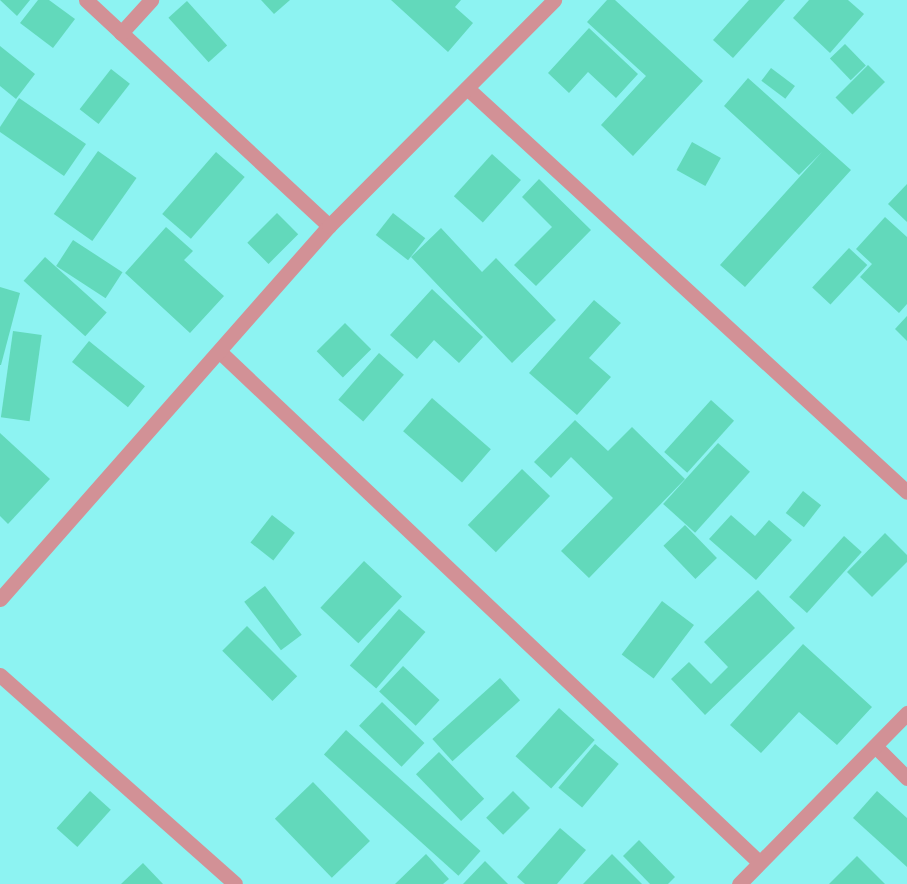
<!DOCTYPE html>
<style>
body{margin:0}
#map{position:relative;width:907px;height:884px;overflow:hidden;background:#8df3f2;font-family:Cabin,sans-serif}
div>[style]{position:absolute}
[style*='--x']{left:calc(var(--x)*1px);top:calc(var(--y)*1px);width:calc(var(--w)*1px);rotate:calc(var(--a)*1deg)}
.building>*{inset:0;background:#62d9bb;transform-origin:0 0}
.street>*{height:15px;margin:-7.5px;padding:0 7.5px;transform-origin:7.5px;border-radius:7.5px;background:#d29196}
span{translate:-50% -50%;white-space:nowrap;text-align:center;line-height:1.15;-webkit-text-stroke:4.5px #8df3f2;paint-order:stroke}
</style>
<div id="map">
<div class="building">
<div style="clip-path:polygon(0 0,30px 0,17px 16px)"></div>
<div style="clip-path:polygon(38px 0,49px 0,75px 19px,53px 48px,20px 23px)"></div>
<div style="clip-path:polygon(261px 0,290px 0,274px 14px)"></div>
<div style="clip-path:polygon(391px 0,461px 0,455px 7px,473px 23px,448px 52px)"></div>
<div style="clip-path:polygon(607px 0,615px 0,703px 81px,633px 156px,601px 125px,646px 76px,587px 22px)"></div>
<div style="clip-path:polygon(749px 0,785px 0,733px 58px,713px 40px)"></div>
<div style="clip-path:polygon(809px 0,848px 0,864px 14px,830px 53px,793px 18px)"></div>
<div style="left:187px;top:1px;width:60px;height:25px;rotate:48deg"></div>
<div style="clip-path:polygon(589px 28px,638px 74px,616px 98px,588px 72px,569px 93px,548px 73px)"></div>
<div style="left:845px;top:44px;width:30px;height:21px;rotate:46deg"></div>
<div style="clip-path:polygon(0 46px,35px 74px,16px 99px,0 86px)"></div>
<div style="left:868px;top:65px;width:24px;height:46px;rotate:45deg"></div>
<div style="left:771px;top:68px;width:30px;height:16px;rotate:37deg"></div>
<div style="left:111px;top:69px;width:24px;height:51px;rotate:38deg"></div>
<div style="clip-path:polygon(748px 78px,851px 170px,745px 287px,720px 265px,822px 152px,799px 175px,724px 106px)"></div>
<div style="clip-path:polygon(19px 98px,86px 144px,64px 176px,0 132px,0 127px)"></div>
<div style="left:692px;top:142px;width:33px;height:32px;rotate:29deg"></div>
<div style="left:98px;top:151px;width:47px;height:77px;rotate:35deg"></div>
<div style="left:216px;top:152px;width:38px;height:82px;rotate:41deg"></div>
<div style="left:492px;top:154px;width:39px;height:57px;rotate:42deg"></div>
<div style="clip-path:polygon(539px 179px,591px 230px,536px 286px,514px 265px,552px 227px,522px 197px)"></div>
<div style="clip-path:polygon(907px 184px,907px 222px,888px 204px)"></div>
<div style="left:277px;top:213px;width:30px;height:42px;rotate:45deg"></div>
<div style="left:393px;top:213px;width:41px;height:28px;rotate:38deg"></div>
<div style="clip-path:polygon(885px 217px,907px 237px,907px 304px,899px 313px,860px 277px,872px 264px,856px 249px)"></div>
<div style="clip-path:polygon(166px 227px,193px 251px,184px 260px,224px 296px,190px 333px,125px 273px)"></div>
<div style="clip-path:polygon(441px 228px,482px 272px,496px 258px,556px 320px,512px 363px,411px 257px)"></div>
<div style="left:73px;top:240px;width:59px;height:31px;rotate:33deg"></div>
<div style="left:849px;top:248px;width:25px;height:54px;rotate:43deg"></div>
<div style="left:45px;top:257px;width:83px;height:32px;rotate:42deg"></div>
<div style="clip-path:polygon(0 287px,20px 293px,1px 365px,0 365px)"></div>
<div style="clip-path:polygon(432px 289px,483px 337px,459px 363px,434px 340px,417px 359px,390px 335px)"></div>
<div style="clip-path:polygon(594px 300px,621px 323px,589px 358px,611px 377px,577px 415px,529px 373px)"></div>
<div style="clip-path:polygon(907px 316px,907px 341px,895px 329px)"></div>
<div style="left:345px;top:323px;width:37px;height:40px;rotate:45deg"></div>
<div style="left:13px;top:331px;width:29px;height:87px;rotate:8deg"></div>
<div style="left:89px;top:341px;width:72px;height:27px;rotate:39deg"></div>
<div style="left:379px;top:353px;width:33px;height:62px;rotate:41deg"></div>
<div style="left:432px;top:398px;width:78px;height:44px;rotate:41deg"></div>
<div style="left:711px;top:400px;width:31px;height:70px;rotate:42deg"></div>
<div style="clip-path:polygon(575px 420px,608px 451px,632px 427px,685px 479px,589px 578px,561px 551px,613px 498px,571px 457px,551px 478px,534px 462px)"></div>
<div style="clip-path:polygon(0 433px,50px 479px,8px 524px,0 516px)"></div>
<div style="left:718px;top:443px;width:43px;height:82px;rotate:42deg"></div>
<div style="left:522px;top:469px;width:39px;height:78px;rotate:44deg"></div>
<div style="left:803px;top:491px;width:23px;height:28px;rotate:38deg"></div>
<div style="left:272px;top:515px;width:29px;height:35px;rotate:38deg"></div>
<div style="clip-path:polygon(731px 515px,755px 536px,769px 520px,792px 540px,756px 580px,709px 539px)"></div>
<div style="left:685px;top:525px;width:46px;height:30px;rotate:46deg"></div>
<div style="clip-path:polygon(885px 533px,907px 555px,907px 562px,872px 597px,847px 572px)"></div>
<div style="left:844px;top:536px;width:24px;height:82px;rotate:42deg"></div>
<div style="left:364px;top:561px;width:52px;height:64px;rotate:43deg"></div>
<div style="left:265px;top:586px;width:61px;height:26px;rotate:53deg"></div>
<div style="clip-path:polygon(758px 590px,795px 628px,705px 715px,671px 679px,689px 662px,711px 684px,728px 667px,704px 642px)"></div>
<div style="left:662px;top:601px;width:40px;height:67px;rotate:37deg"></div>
<div style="left:399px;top:609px;width:35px;height:75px;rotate:41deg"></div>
<div style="left:247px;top:626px;width:71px;height:35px;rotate:45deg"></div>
<div style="clip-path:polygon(803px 644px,872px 707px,837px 745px,799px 712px,761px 753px,730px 725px)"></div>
<div style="left:403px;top:666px;width:50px;height:35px;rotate:43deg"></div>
<div style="left:500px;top:678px;width:30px;height:91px;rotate:48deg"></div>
<div style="left:382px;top:702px;width:59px;height:33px;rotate:44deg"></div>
<div style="left:559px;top:708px;width:48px;height:65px;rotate:42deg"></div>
<div style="left:346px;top:730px;width:181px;height:33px;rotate:42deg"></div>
<div style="left:595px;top:744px;width:31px;height:57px;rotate:40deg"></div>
<div style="left:439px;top:752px;width:65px;height:32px;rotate:46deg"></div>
<div style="left:313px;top:782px;width:82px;height:53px;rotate:46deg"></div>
<div style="left:90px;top:791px;width:28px;height:50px;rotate:42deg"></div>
<div style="left:513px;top:791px;width:24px;height:38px;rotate:45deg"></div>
<div style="clip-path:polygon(877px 791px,907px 818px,907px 867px,853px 818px)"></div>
<div style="clip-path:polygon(560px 828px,586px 850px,557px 884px,525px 884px,517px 877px)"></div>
<div style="clip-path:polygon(639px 840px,675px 877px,668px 884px,650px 884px,623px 856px)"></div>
<div style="clip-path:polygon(426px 854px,449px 879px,443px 884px,395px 884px)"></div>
<div style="clip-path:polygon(612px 854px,642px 884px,583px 884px)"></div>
<div style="clip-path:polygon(857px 856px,885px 884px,829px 884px)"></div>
<div style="clip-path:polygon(485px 861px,508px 884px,463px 884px)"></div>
<div style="clip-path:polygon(143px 863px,163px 884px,121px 884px)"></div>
</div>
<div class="street">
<div style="--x:86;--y:0;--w:332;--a:42.9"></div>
<div style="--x:121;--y:33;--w:45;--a:-47.7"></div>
<div style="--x:467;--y:88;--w:597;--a:42.56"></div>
<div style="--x:220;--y:352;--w:742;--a:43.42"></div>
<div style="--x:0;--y:599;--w:497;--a:-48.6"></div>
<div style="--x:329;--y:226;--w:319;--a:-45.1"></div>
<div style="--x:0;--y:675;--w:314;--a:41.6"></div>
<div style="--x:876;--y:747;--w:44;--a:45"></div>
<div style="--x:739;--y:884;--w:240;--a:-45.5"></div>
</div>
</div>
